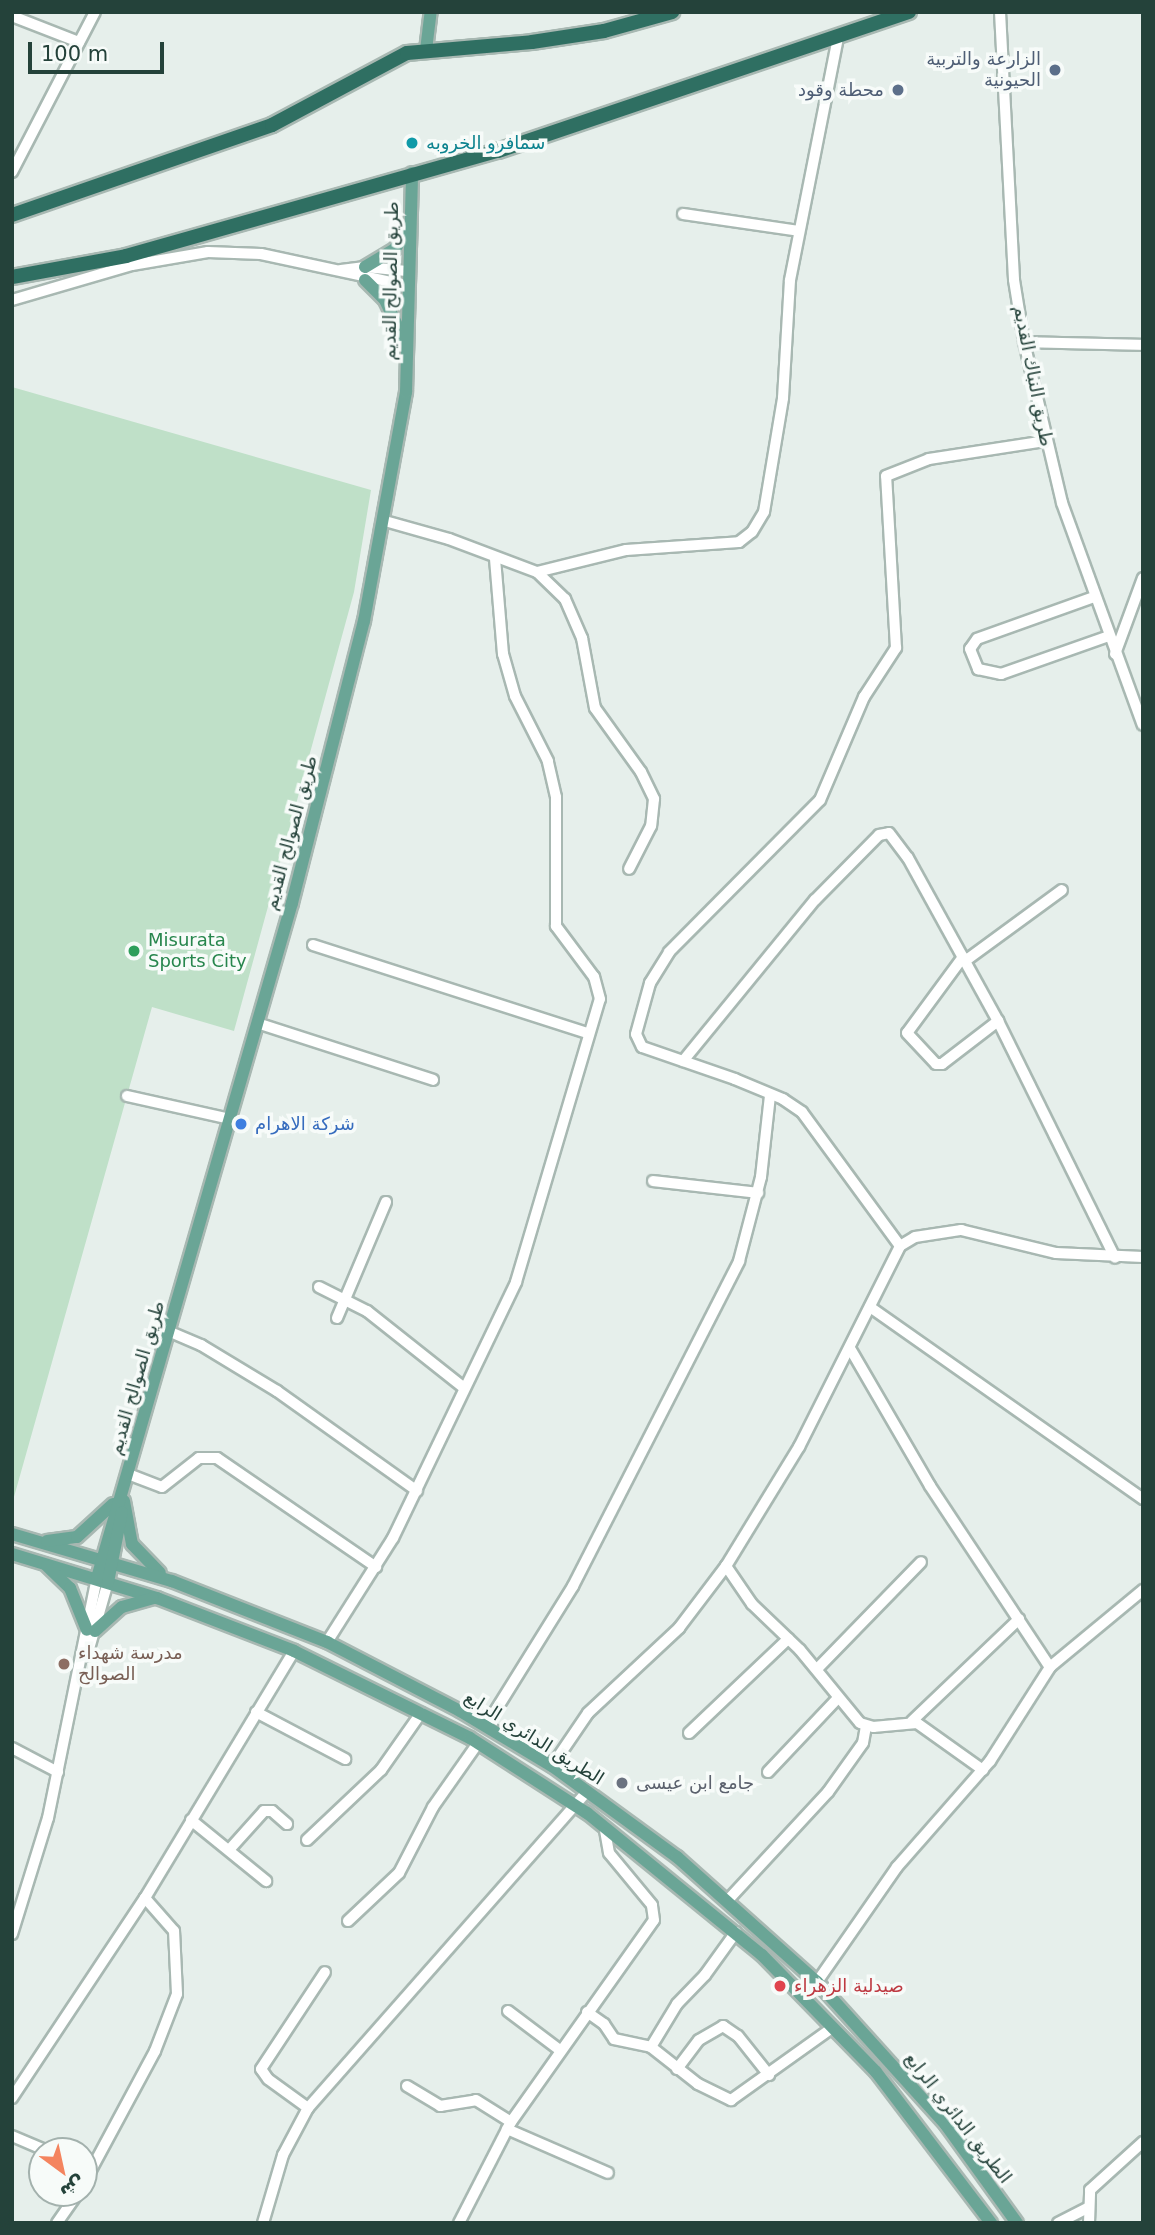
<!DOCTYPE html>
<meta charset="utf-8">
<style>
body{margin:0}
#map{position:relative;width:1155px;height:2235px;overflow:hidden;background:#e6efeb;font-family:"DejaVu Sans","Noto Naskh Arabic",sans-serif}
div>[style]{position:absolute}
[style*='--x']{left:calc(var(--x)*1px);top:calc(var(--y)*1px);width:calc(var(--w)*1px);rotate:calc(var(--a)*1deg)}
.green>*{inset:0;background:#bfe0c8}
.roads{filter:drop-shadow(2px 0 #a8b8b2) drop-shadow(-2px 0 #a8b8b2) drop-shadow(0 2px #a8b8b2) drop-shadow(0 -2px #a8b8b2)}
.minor>*{height:10px;margin:-5px;padding:0 5px;transform-origin:5px;border-radius:5px;background:#fff}
.major>*{height:12px;margin:-6px;padding:0 6px;transform-origin:6px;border-radius:6px;background:#6aa596}
.highway>*{height:14px;margin:-7px;padding:0 7px;transform-origin:7px;border-radius:7px;background:#2f6f62}
.dots>*{width:19px;height:19px;translate:-50% -50%;box-sizing:border-box;border:4px solid #f7fbf9;border-radius:50%}
span{translate:-50% -50%;white-space:nowrap;text-align:center;line-height:1.15;-webkit-text-stroke:7px #f7fbf9;paint-order:stroke}
.service-label{font-size:18px;color:#4e5e75}
.right{translate:-100% -50%;text-align:right}
.culture-label{font-size:18px;color:#0d838f}
.left{translate:0 -50%;text-align:left}
.street-label{font-size:18px;color:#24423a}
.leisure-label{font-size:18px;color:#27864d}
.shop-label{font-size:18px;color:#366cbe}
.education-label{font-size:18px;color:#785e54}
.worship-label{font-size:18px;color:#5b616d}
.health-label{font-size:18px;color:#be3a42}
.frame{position:absolute;inset:0;border:14px solid #24423a;pointer-events:none}
.north{position:absolute;left:28px;top:2137px;width:70px;height:70px;box-sizing:border-box;background:#f7fbf9;border:2px solid #a3b1ad;border-radius:50%;rotate:147deg;font-size:19px;font-weight:700;line-height:28px;text-align:center;color:#24423a}
.north::after{content:'';display:block;margin:auto;width:24px;height:32px;background:#f4845f;clip-path:polygon(50% 0,100% 100%,50% 72%,0 100%)}
.scale{position:absolute;left:28px;top:42px;width:136px;height:32px;box-sizing:border-box;border:4px solid #24423a;border-top:0;padding-left:9px;font-size:21px;line-height:24px;white-space:nowrap;color:#24423a;-webkit-text-stroke:5px #f7fbf9;paint-order:stroke}
</style>
<div id="map">
<div class="green">
<div style="clip-path:polygon(12px 387px,371px 490px,354px 592px,234px 1031px,152px 1007px,12px 1504px)"></div>
</div>
<div class="roads">
<div class="minor">
<div style="--x:1000;--y:12;--w:268;--a:87"></div>
<div style="--x:1014;--y:280;--w:63;--a:80.8"></div>
<div style="--x:1024;--y:342;--w:165;--a:76.7"></div>
<div style="--x:1062;--y:503;--w:236;--a:70"></div>
<div style="--x:12;--y:16;--w:72;--a:21.2"></div>
<div style="--x:12;--y:172;--w:180;--a:-62.6"></div>
<div style="--x:683;--y:214;--w:117;--a:8.3"></div>
<div style="--x:341;--y:270;--w:24;--a:-7"></div>
<div style="--x:365;--y:267;--w:42;--a:5.4"></div>
<div style="--x:12;--y:300;--w:125;--a:-16.3"></div>
<div style="--x:132;--y:265;--w:77;--a:-9.7"></div>
<div style="--x:208;--y:252;--w:53;--a:2.2"></div>
<div style="--x:261;--y:254;--w:148;--a:12.1"></div>
<div style="--x:1024;--y:342;--w:119;--a:1.4"></div>
<div style="--x:385;--y:521;--w:66;--a:15.7"></div>
<div style="--x:449;--y:539;--w:94;--a:20.6"></div>
<div style="--x:537;--y:572;--w:39;--a:44"></div>
<div style="--x:565;--y:599;--w:43;--a:66.4"></div>
<div style="--x:582;--y:638;--w:71;--a:79.5"></div>
<div style="--x:595;--y:708;--w:79;--a:54.3"></div>
<div style="--x:641;--y:772;--w:30;--a:64"></div>
<div style="--x:654;--y:799;--w:27;--a:96"></div>
<div style="--x:651;--y:826;--w:48;--a:117.1"></div>
<div style="--x:537;--y:572;--w:92;--a:-13.9"></div>
<div style="--x:626;--y:550;--w:113;--a:-4"></div>
<div style="--x:739;--y:542;--w:16;--a:-38"></div>
<div style="--x:752;--y:532;--w:23;--a:-59"></div>
<div style="--x:764;--y:512;--w:116;--a:-80.5"></div>
<div style="--x:783;--y:398;--w:118;--a:-86.6"></div>
<div style="--x:790;--y:280;--w:248;--a:-78.8"></div>
<div style="--x:1094;--y:597;--w:124;--a:160.3"></div>
<div style="--x:977;--y:639;--w:12;--a:125"></div>
<div style="--x:970;--y:649;--w:22;--a:68"></div>
<div style="--x:978;--y:669;--w:24;--a:12"></div>
<div style="--x:1001;--y:674;--w:114;--a:-19.4"></div>
<div style="--x:1115;--y:654;--w:81;--a:-69.8"></div>
<div style="--x:313;--y:945;--w:288;--a:17.8"></div>
<div style="--x:963;--y:957;--w:94;--a:126.4"></div>
<div style="--x:907;--y:1033;--w:42;--a:46.9"></div>
<div style="--x:936;--y:1064;--w:6;--a:0"></div>
<div style="--x:942;--y:1064;--w:71;--a:-37.5"></div>
<div style="--x:965;--y:961;--w:120;--a:-36.2"></div>
<div style="--x:257;--y:1023;--w:185;--a:17.9"></div>
<div style="--x:683;--y:1061;--w:208;--a:-50.7"></div>
<div style="--x:815;--y:900;--w:91;--a:-45.4"></div>
<div style="--x:879;--y:835;--w:10;--a:-11"></div>
<div style="--x:889;--y:833;--w:31;--a:53"></div>
<div style="--x:908;--y:858;--w:186;--a:61.1"></div>
<div style="--x:998;--y:1021;--w:264;--a:63.7"></div>
<div style="--x:127;--y:1096;--w:106;--a:12.6"></div>
<div style="--x:653;--y:1181;--w:106;--a:6.5"></div>
<div style="--x:900;--y:1246;--w:166;--a:-126.2"></div>
<div style="--x:802;--y:1112;--w:23;--a:-146"></div>
<div style="--x:783;--y:1099;--w:52;--a:-157.4"></div>
<div style="--x:735;--y:1079;--w:98;--a:-161"></div>
<div style="--x:642;--y:1047;--w:14;--a:-115"></div>
<div style="--x:636;--y:1034;--w:53;--a:-74.6"></div>
<div style="--x:650;--y:983;--w:36;--a:-58"></div>
<div style="--x:669;--y:952;--w:214;--a:-45.2"></div>
<div style="--x:820;--y:800;--w:112;--a:-66.9"></div>
<div style="--x:864;--y:697;--w:59;--a:-56.9"></div>
<div style="--x:896;--y:648;--w:172;--a:-93.3"></div>
<div style="--x:886;--y:476;--w:46;--a:-21.6"></div>
<div style="--x:929;--y:459;--w:117;--a:-8.8"></div>
<div style="--x:319;--y:1287;--w:54;--a:26.6"></div>
<div style="--x:367;--y:1311;--w:124;--a:38.4"></div>
<div style="--x:870;--y:1307;--w:334;--a:35.1"></div>
<div style="--x:337;--y:1318;--w:126;--a:-67.1"></div>
<div style="--x:168;--y:1331;--w:36;--a:23"></div>
<div style="--x:201;--y:1345;--w:89;--a:31.2"></div>
<div style="--x:277;--y:1391;--w:172;--a:35.5"></div>
<div style="--x:851;--y:1350;--w:157;--a:59.8"></div>
<div style="--x:930;--y:1486;--w:217;--a:56.5"></div>
<div style="--x:128;--y:1474;--w:36;--a:21"></div>
<div style="--x:162;--y:1487;--w:47;--a:-38.1"></div>
<div style="--x:199;--y:1458;--w:18;--a:0"></div>
<div style="--x:217;--y:1458;--w:193;--a:34.4"></div>
<div style="--x:726;--y:1566;--w:46;--a:55.6"></div>
<div style="--x:752;--y:1604;--w:66;--a:43.8"></div>
<div style="--x:800;--y:1650;--w:94;--a:50.6"></div>
<div style="--x:860;--y:1723;--w:14;--a:17"></div>
<div style="--x:873;--y:1727;--w:44;--a:-5.2"></div>
<div style="--x:917;--y:1723;--w:81;--a:35.5"></div>
<div style="--x:327;--y:1642;--w:123;--a:-57.6"></div>
<div style="--x:393;--y:1538;--w:284;--a:-64.3"></div>
<div style="--x:516;--y:1282;--w:295;--a:-73.5"></div>
<div style="--x:600;--y:999;--w:23;--a:-105"></div>
<div style="--x:594;--y:977;--w:64;--a:-126.7"></div>
<div style="--x:556;--y:926;--w:129;--a:-90"></div>
<div style="--x:556;--y:797;--w:37;--a:-103"></div>
<div style="--x:548;--y:761;--w:73;--a:-116.9"></div>
<div style="--x:515;--y:696;--w:44;--a:-105.9"></div>
<div style="--x:503;--y:654;--w:95;--a:-94.8"></div>
<div style="--x:87;--y:1656;--w:77;--a:-74.2"></div>
<div style="--x:817;--y:1669;--w:149;--a:-45.8"></div>
<div style="--x:256;--y:1712;--w:101;--a:27.8"></div>
<div style="--x:912;--y:1721;--w:148;--a:-43.6"></div>
<div style="--x:486;--y:1726;--w:165;--a:-58.1"></div>
<div style="--x:573;--y:1586;--w:365;--a:-62.9"></div>
<div style="--x:739;--y:1261;--w:87;--a:-75.3"></div>
<div style="--x:761;--y:1177;--w:82;--a:-83.7"></div>
<div style="--x:689;--y:1733;--w:137;--a:-43.5"></div>
<div style="--x:12;--y:1748;--w:52;--a:27.6"></div>
<div style="--x:552;--y:1766;--w:64;--a:-55.8"></div>
<div style="--x:588;--y:1713;--w:125;--a:-43"></div>
<div style="--x:679;--y:1628;--w:78;--a:-52.8"></div>
<div style="--x:726;--y:1566;--w:140;--a:-58.5"></div>
<div style="--x:799;--y:1447;--w:225;--a:-63.3"></div>
<div style="--x:900;--y:1246;--w:17;--a:-31"></div>
<div style="--x:915;--y:1237;--w:47;--a:-8.7"></div>
<div style="--x:961;--y:1230;--w:98;--a:13.6"></div>
<div style="--x:1056;--y:1253;--w:87;--a:2.6"></div>
<div style="--x:768;--y:1772;--w:102;--a:-46.6"></div>
<div style="--x:191;--y:1820;--w:97;--a:39.1"></div>
<div style="--x:307;--y:1840;--w:102;--a:-43.4"></div>
<div style="--x:381;--y:1770;--w:70;--a:-54.9"></div>
<div style="--x:229;--y:1850;--w:52;--a:-48.1"></div>
<div style="--x:264;--y:1811;--w:8;--a:0"></div>
<div style="--x:272;--y:1811;--w:20;--a:41"></div>
<div style="--x:728;--y:1900;--w:147;--a:-47.2"></div>
<div style="--x:828;--y:1792;--w:60;--a:-54.5"></div>
<div style="--x:863;--y:1743;--w:17;--a:-80"></div>
<div style="--x:348;--y:1921;--w:70;--a:-43.3"></div>
<div style="--x:399;--y:1873;--w:74;--a:-62.7"></div>
<div style="--x:433;--y:1807;--w:78;--a:-54.9"></div>
<div style="--x:12;--y:1934;--w:121;--a:-72.8"></div>
<div style="--x:48;--y:1818;--w:245;--a:-78.5"></div>
<div style="--x:817;--y:1982;--w:140;--a:-55.2"></div>
<div style="--x:897;--y:1867;--w:141;--a:-48.7"></div>
<div style="--x:990;--y:1761;--w:112;--a:-57.4"></div>
<div style="--x:1050;--y:1667;--w:121;--a:-39.6"></div>
<div style="--x:508;--y:2011;--w:66;--a:37"></div>
<div style="--x:587;--y:2012;--w:21;--a:35"></div>
<div style="--x:604;--y:2024;--w:18;--a:56"></div>
<div style="--x:614;--y:2039;--w:38;--a:12"></div>
<div style="--x:651;--y:2047;--w:50;--a:-58.8"></div>
<div style="--x:677;--y:2004;--w:40;--a:-46"></div>
<div style="--x:705;--y:1975;--w:53;--a:-54.2"></div>
<div style="--x:651;--y:2047;--w:60;--a:38.2"></div>
<div style="--x:698;--y:2084;--w:37;--a:26"></div>
<div style="--x:731;--y:2100;--w:124;--a:-35.5"></div>
<div style="--x:677;--y:2069;--w:36;--a:-53"></div>
<div style="--x:699;--y:2040;--w:28;--a:-30"></div>
<div style="--x:723;--y:2026;--w:18;--a:34"></div>
<div style="--x:738;--y:2036;--w:50;--a:51.5"></div>
<div style="--x:407;--y:2086;--w:39;--a:31"></div>
<div style="--x:440;--y:2106;--w:36;--a:-9"></div>
<div style="--x:476;--y:2100;--w:41;--a:32.2"></div>
<div style="--x:12;--y:2098;--w:240;--a:-56.4"></div>
<div style="--x:145;--y:1898;--w:288;--a:-58.9"></div>
<div style="--x:308;--y:2108;--w:49;--a:-144.1"></div>
<div style="--x:268;--y:2079;--w:12;--a:-125"></div>
<div style="--x:261;--y:2069;--w:116;--a:-56.6"></div>
<div style="--x:507;--y:2129;--w:110;--a:23.5"></div>
<div style="--x:12;--y:2136;--w:38;--a:23"></div>
<div style="--x:84;--y:2183;--w:150;--a:-61.7"></div>
<div style="--x:155;--y:2051;--w:61;--a:-68.9"></div>
<div style="--x:177;--y:1994;--w:63;--a:-92.7"></div>
<div style="--x:174;--y:1931;--w:44;--a:-131.3"></div>
<div style="--x:57;--y:2223;--w:37;--a:-55"></div>
<div style="--x:263;--y:2223;--w:71;--a:-73.6"></div>
<div style="--x:283;--y:2155;--w:53;--a:-62"></div>
<div style="--x:308;--y:2108;--w:422;--a:-48.6"></div>
<div style="--x:459;--y:2223;--w:114;--a:-62.8"></div>
<div style="--x:511;--y:2122;--w:247;--a:-54.7"></div>
<div style="--x:654;--y:1920;--w:15;--a:-98"></div>
<div style="--x:652;--y:1905;--w:67;--a:-129.6"></div>
<div style="--x:609;--y:1853;--w:27;--a:-100"></div>
<div style="--x:1058;--y:2223;--w:34;--a:-27"></div>
<div style="--x:1089;--y:2223;--w:33;--a:-88"></div>
<div style="--x:1090;--y:2190;--w:72;--a:-42.2"></div>
</div>
<div class="major">
<div style="--x:426;--y:50;--w:38;--a:-83"></div>
<div style="--x:365;--y:267;--w:35;--a:-31"></div>
<div style="--x:395;--y:249;--w:22;--a:-58"></div>
<div style="--x:365;--y:280;--w:28;--a:45"></div>
<div style="--x:385;--y:300;--w:44;--a:64.6"></div>
<div style="--x:124;--y:1501;--w:44;--a:79.5"></div>
<div style="--x:132;--y:1544;--w:40;--a:46"></div>
<div style="--x:12;--y:1534;--w:167;--a:16.4"></div>
<div style="--x:172;--y:1581;--w:167;--a:21.5"></div>
<div style="--x:327;--y:1642;--w:150;--a:27.4"></div>
<div style="--x:460;--y:1711;--w:107;--a:30.9"></div>
<div style="--x:552;--y:1766;--w:155;--a:36.1"></div>
<div style="--x:677;--y:1857;--w:188;--a:41.8"></div>
<div style="--x:817;--y:1982;--w:193;--a:47.9"></div>
<div style="--x:946;--y:2125;--w:121;--a:54.1"></div>
<div style="--x:47;--y:1541;--w:30;--a:-8"></div>
<div style="--x:77;--y:1537;--w:49;--a:-42.5"></div>
<div style="--x:12;--y:1554;--w:152;--a:16.9"></div>
<div style="--x:157;--y:1598;--w:147;--a:21.1"></div>
<div style="--x:294;--y:1651;--w:196;--a:26.3"></div>
<div style="--x:470;--y:1738;--w:139;--a:32.7"></div>
<div style="--x:587;--y:1813;--w:225;--a:39.1"></div>
<div style="--x:762;--y:1955;--w:163;--a:45.7"></div>
<div style="--x:876;--y:2072;--w:190;--a:52.7"></div>
<div style="--x:47;--y:1566;--w:32;--a:44"></div>
<div style="--x:70;--y:1588;--w:45;--a:68"></div>
<div style="--x:97;--y:1578;--w:703;--a:-73.89"></div>
<div style="--x:292;--y:903;--w:291;--a:-75.7"></div>
<div style="--x:364;--y:621;--w:233;--a:-79.6"></div>
<div style="--x:406;--y:392;--w:219;--a:-88.4"></div>
<div style="--x:108;--y:1582;--w:71;--a:-78.7"></div>
<div style="--x:95;--y:1631;--w:36;--a:-42"></div>
<div style="--x:122;--y:1607;--w:32;--a:-16"></div>
</div>
<div class="highway">
<div style="--x:12;--y:215;--w:275;--a:-19.1"></div>
<div style="--x:272;--y:125;--w:153;--a:-28.1"></div>
<div style="--x:407;--y:53;--w:125;--a:-5"></div>
<div style="--x:532;--y:42;--w:73;--a:-8.7"></div>
<div style="--x:604;--y:31;--w:71;--a:-15.6"></div>
<div style="--x:12;--y:277;--w:116;--a:-10.4"></div>
<div style="--x:126;--y:256;--w:387;--a:-15.8"></div>
<div style="--x:498;--y:151;--w:434;--a:-18.7"></div>
</div>
</div>
<div class="dots">
<div style="left:1055px;top:70px;background:#5c6f8a"></div>
<div style="left:898px;top:90px;background:#5c6f8a"></div>
<div style="left:412px;top:143px;background:#0f9aa8"></div>
<div style="left:134px;top:951px;background:#2e9e5b"></div>
<div style="left:241px;top:1124px;background:#3f7fe0"></div>
<div style="left:64px;top:1664px;background:#8d6e63"></div>
<div style="left:622px;top:1783px;background:#6b7280"></div>
<div style="left:780px;top:1986px;background:#e0444e"></div>
</div>
<div class="service-label">
<span class="right" style="left:1041px;top:70px">الزارعة والتربية<br>الحيونية</span>
<span class="right" style="left:884px;top:90px">محطة وقود</span>
</div>
<div class="culture-label">
<span class="left" style="left:426px;top:143px">سمافرو الخروبه</span>
</div>
<div class="street-label">
<span style="left:391px;top:281px;rotate:-89deg">طريق الصوالح القديم</span>
<span style="left:1033px;top:376px;rotate:79deg">طريق النباك القديم</span>
<span style="left:291px;top:833px;rotate:-75deg">طريق الصوالح القديم</span>
<span style="left:137px;top:1378px;rotate:-74deg">طريق الصوالح القديم</span>
<span style="left:534px;top:1738px;rotate:32deg">الطريق الدائري الرابع</span>
<span style="left:958px;top:2118px;rotate:52deg">الطريق الدائري الرابع</span>
</div>
<div class="leisure-label">
<span class="left" style="left:148px;top:951px">Misurata<br>Sports City</span>
</div>
<div class="shop-label">
<span class="left" style="left:255px;top:1124px">شركة الاهرام</span>
</div>
<div class="education-label">
<span class="left" style="left:78px;top:1664px">مدرسة شهداء<br>الصوالح</span>
</div>
<div class="worship-label">
<span class="left" style="left:636px;top:1783px">جامع ابن عيسى</span>
</div>
<div class="health-label">
<span class="left" style="left:794px;top:1986px">صيدلية الزهراء</span>
</div>
<div class="frame"></div>
<div class="north">ش</div>
<div class="scale">100 m</div>
</div>
